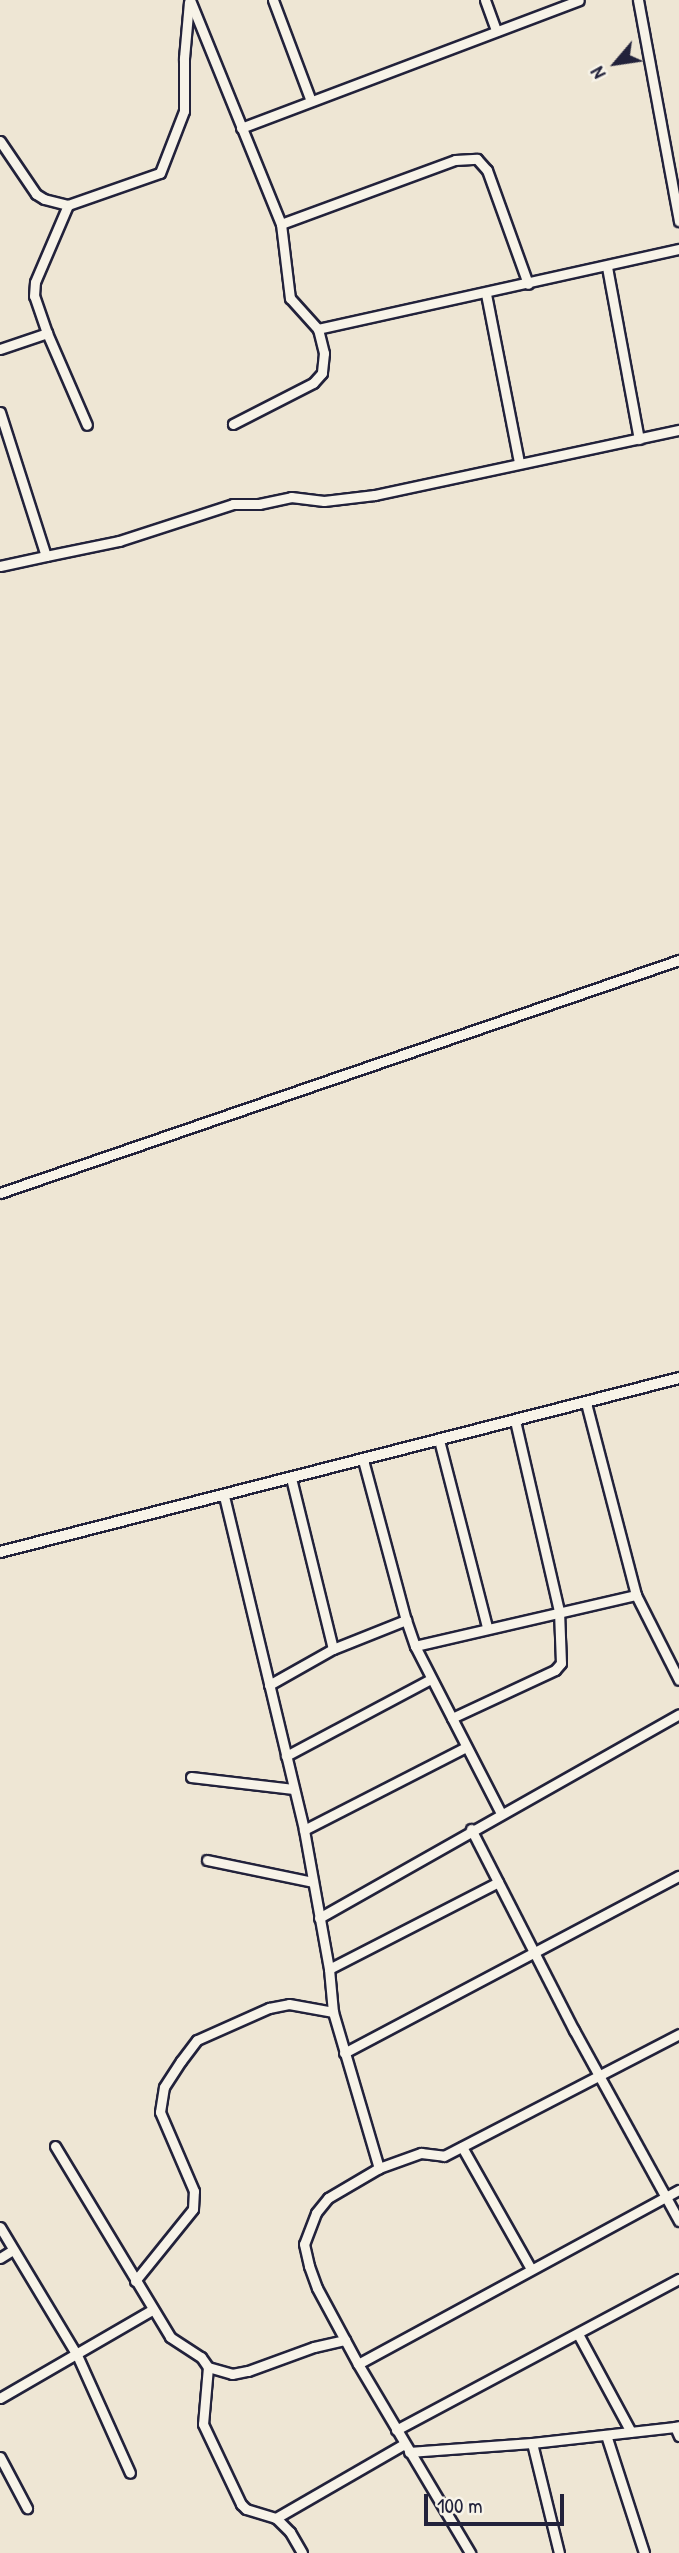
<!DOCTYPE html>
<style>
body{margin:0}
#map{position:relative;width:679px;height:2553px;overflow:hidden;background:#eee6d4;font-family:"Patrick Hand",sans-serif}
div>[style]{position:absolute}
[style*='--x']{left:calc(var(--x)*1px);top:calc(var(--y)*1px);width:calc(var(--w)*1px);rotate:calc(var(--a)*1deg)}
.roads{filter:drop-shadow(2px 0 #22223b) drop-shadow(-2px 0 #22223b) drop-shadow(0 2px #22223b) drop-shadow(0 -2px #22223b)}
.minor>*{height:9px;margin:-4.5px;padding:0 4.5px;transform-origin:4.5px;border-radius:4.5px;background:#f7f3e8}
.tertiary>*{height:10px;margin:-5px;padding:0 5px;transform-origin:5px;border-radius:5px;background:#f7f3e8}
span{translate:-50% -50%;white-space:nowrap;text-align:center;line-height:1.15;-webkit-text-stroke:6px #f7f3e8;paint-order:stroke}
.north{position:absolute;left:581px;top:28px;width:70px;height:70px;-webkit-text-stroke:5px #f7f3e8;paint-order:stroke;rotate:241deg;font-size:19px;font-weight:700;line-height:28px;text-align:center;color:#22223b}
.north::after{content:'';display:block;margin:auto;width:24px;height:32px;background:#22223b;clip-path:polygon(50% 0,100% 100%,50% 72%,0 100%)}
.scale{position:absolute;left:424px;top:2494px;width:140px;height:32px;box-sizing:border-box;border:4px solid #22223b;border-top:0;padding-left:9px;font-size:21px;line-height:24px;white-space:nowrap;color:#22223b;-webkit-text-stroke:5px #f7f3e8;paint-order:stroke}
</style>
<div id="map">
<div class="roads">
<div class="minor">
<div style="--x:190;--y:0;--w:242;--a:67.9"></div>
<div style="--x:281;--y:224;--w:75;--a:83.1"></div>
<div style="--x:290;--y:298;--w:42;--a:47.9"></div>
<div style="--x:318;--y:329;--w:25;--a:76"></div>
<div style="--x:324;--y:353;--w:20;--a:96"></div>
<div style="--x:322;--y:373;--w:13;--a:132"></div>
<div style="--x:313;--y:383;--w:90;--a:152.9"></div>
<div style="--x:273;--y:0;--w:108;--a:69.4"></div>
<div style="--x:485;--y:0;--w:33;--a:70"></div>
<div style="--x:638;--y:0;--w:225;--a:79.5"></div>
<div style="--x:241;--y:128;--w:361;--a:-20.7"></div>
<div style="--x:0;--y:141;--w:64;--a:55.8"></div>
<div style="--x:36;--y:194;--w:9;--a:32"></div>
<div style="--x:44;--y:199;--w:25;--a:14"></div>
<div style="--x:68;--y:205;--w:97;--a:-19.2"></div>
<div style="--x:160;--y:173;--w:66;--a:-68.8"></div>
<div style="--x:184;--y:111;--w:53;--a:-90"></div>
<div style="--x:184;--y:58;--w:56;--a:-84.9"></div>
<div style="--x:281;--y:224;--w:185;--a:-20.2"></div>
<div style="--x:455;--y:160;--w:22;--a:-3"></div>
<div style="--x:477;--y:159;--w:15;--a:48"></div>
<div style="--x:487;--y:170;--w:121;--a:70.2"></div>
<div style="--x:607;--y:267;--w:175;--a:79.5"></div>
<div style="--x:486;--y:294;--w:171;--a:78.9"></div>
<div style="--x:318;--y:329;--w:370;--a:-12.5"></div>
<div style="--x:47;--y:333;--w:100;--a:66.5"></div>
<div style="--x:0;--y:349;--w:50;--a:-18.8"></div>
<div style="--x:47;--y:333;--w:39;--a:-109"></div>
<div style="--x:34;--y:296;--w:14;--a:-86"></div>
<div style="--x:35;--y:282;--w:84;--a:-66.8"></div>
<div style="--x:0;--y:412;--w:151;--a:72.3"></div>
<div style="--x:46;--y:556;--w:47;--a:167.7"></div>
<div style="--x:46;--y:556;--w:75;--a:-11.6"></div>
<div style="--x:119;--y:541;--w:120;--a:-18"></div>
<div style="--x:233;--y:504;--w:26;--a:0"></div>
<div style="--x:259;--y:504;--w:33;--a:-12"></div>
<div style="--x:291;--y:497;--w:33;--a:7"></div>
<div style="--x:324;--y:501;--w:51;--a:-6.7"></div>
<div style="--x:375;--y:495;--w:311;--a:-12.1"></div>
<div style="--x:0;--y:1193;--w:718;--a:-18.94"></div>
<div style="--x:586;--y:1403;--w:198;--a:75.4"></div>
<div style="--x:636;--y:1595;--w:95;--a:63.2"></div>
<div style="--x:439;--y:1440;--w:193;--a:75.6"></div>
<div style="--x:363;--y:1460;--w:166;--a:75"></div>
<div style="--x:406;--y:1620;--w:28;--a:71"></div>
<div style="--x:415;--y:1646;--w:188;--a:62.8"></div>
<div style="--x:291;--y:1478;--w:176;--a:76.2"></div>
<div style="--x:224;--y:1496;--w:343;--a:76.5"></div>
<div style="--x:304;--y:1830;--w:141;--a:79.8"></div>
<div style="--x:329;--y:1969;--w:43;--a:84.7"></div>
<div style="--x:333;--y:2012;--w:163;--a:73.6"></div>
<div style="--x:379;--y:2168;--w:59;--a:149.5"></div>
<div style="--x:328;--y:2198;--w:19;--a:129"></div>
<div style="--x:316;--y:2213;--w:33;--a:111"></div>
<div style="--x:304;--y:2244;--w:23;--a:77"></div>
<div style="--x:309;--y:2266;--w:23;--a:70"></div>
<div style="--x:317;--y:2288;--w:86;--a:61.7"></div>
<div style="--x:358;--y:2364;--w:220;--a:59.3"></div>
<div style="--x:415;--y:1646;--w:227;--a:-13"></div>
<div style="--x:269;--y:1685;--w:73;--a:-29.4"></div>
<div style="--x:333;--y:1649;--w:79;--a:-21.7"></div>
<div style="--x:452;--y:1718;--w:114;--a:-25"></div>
<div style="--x:555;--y:1670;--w:9;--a:-49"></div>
<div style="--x:561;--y:1663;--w:52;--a:-92.2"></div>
<div style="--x:559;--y:1611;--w:196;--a:-103"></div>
<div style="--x:286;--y:1756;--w:164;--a:-28"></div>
<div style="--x:191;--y:1777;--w:103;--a:6.7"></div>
<div style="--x:471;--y:1829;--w:226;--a:62.9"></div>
<div style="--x:574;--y:2030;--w:218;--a:61.2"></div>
<div style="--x:304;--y:1830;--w:182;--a:-27.1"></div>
<div style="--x:207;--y:1860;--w:108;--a:11.7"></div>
<div style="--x:319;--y:1918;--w:414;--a:-29.5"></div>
<div style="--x:329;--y:1969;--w:190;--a:-27.2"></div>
<div style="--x:344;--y:2053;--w:379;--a:-27.9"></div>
<div style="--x:55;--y:2146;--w:223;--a:58.9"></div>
<div style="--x:170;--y:2337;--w:37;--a:33"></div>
<div style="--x:201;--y:2357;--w:12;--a:55"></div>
<div style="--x:208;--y:2367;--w:57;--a:95"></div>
<div style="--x:203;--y:2424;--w:89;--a:64.6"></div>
<div style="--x:241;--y:2504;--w:7;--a:45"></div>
<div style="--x:246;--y:2509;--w:31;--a:17"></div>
<div style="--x:276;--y:2518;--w:20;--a:45"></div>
<div style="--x:290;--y:2532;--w:24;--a:60"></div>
<div style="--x:462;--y:2147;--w:140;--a:60.5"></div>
<div style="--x:379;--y:2168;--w:45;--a:-19.7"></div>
<div style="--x:421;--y:2153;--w:23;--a:7"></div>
<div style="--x:444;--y:2156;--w:265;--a:-27.4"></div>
<div style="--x:0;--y:2227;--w:149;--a:59"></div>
<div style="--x:77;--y:2355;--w:129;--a:65.8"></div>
<div style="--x:0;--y:2258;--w:15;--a:-32"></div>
<div style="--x:135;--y:2281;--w:92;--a:-51.1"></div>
<div style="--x:193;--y:2209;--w:18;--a:-87"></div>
<div style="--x:194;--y:2191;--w:86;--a:-113.3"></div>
<div style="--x:160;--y:2112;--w:25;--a:-81"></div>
<div style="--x:164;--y:2087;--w:31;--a:-57"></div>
<div style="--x:181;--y:2061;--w:26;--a:-53"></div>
<div style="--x:197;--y:2040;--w:79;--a:-24"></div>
<div style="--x:269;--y:2008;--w:20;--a:-11"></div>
<div style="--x:289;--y:2004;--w:45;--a:10.3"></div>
<div style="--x:578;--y:2334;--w:111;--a:61.6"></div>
<div style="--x:358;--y:2364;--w:365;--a:-28.5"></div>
<div style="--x:208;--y:2367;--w:25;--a:16"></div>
<div style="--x:232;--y:2374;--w:16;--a:-11"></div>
<div style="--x:248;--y:2371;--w:70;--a:-20"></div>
<div style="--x:314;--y:2347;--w:32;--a:-13"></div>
<div style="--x:0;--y:2398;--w:176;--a:-30.1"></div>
<div style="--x:679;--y:2426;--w:4;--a:166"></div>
<div style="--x:675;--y:2427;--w:10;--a:66"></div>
<div style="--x:396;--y:2430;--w:321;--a:-28.1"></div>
<div style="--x:606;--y:2435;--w:124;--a:72.1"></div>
<div style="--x:532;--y:2443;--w:113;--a:76.2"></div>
<div style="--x:409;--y:2452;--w:123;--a:-4.2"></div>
<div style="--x:532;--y:2443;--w:144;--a:-6.4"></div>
<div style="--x:0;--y:2457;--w:58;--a:62.1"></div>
<div style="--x:276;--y:2518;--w:148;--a:-30"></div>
</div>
<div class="tertiary">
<div style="--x:0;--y:1552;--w:701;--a:-14.37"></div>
</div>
</div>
<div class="north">N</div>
<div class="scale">100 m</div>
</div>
